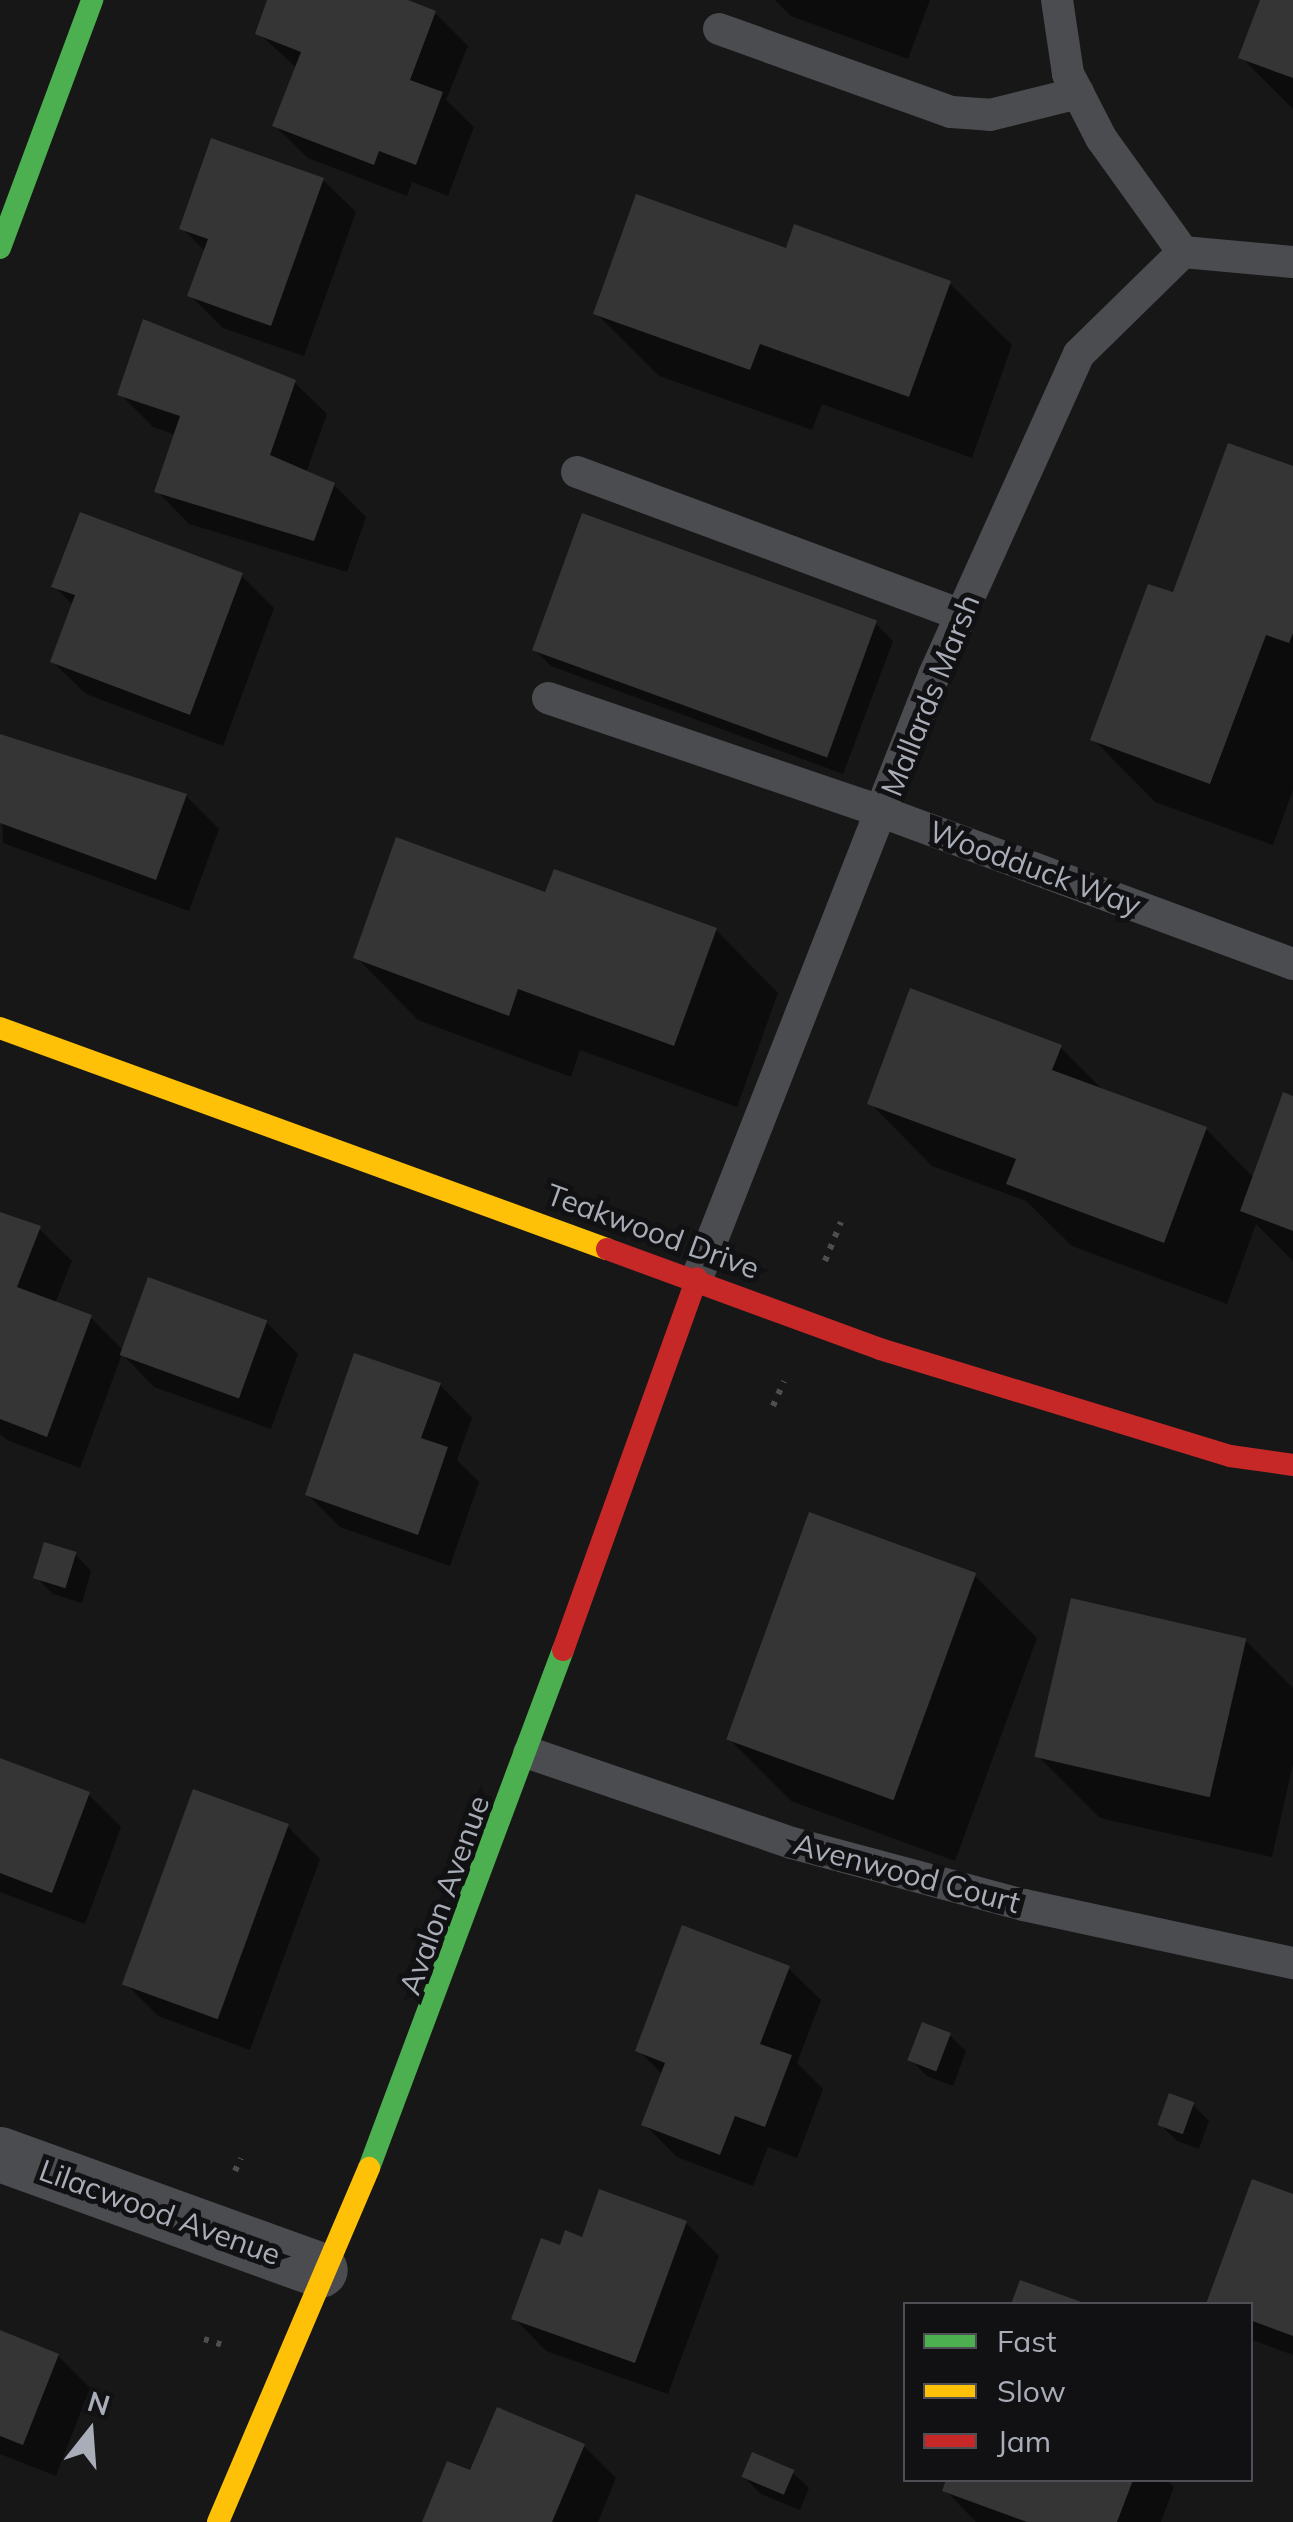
<!DOCTYPE html>
<style>
body{margin:0}
#map{position:relative;width:1293px;height:2522px;overflow:hidden;background:#171717;font-family:Mulish,sans-serif}
div>[style]{position:absolute}
[style*='--x']{left:calc(var(--x)*1px);top:calc(var(--y)*1px);width:calc(var(--w)*1px);rotate:calc(var(--a)*1deg)}
.shadow>*{inset:0;background:#0007}
.building>*{inset:0;background:#353536;transform-origin:0 0}
.path>*{height:6px;margin-top:-3px;transform-origin:0;background:repeating-linear-gradient(90deg,#4d4e52 0 5px,transparent 0 13px)}
.lane>*{height:32px;margin:-16px;padding:0 16px;transform-origin:16px;border-radius:16px;background:#4b4c50}
.street>*{height:55px;margin:-27.5px;padding:0 27.5px;transform-origin:27.5px;border-radius:27.5px;background:#4b4c50}
.fast>*{height:22px;margin:-11px;padding:0 11px;transform-origin:11px;border-radius:11px;background:#4caf50}
.slow>*{height:22px;margin:-11px;padding:0 11px;transform-origin:11px;border-radius:11px;background:#ffc107}
.jam>*{height:22px;margin:-11px;padding:0 11px;transform-origin:11px;border-radius:11px;background:#c62828}
span{translate:-50% -50%;white-space:nowrap;text-align:center;line-height:1.15;-webkit-text-stroke:10px #111113;paint-order:stroke}
.street-label{font-size:30px;color:#a8adb8}
.legend{position:absolute;left:903px;top:2302px;width:350px;height:180px;box-sizing:border-box;background:#111113;border:2px solid #4d4f55;margin:0;padding:12px 18px;list-style:none;font-size:30px;color:#a8adb8}
.legend li{display:flex;align-items:center;gap:20px;height:50px}
.legend b{width:50px;border:2px solid #4d4f55}
.north{position:absolute;left:40px;top:2382px;width:100px;height:100px;-webkit-text-stroke:8px #111113;paint-order:stroke;rotate:17deg;font-size:28px;font-weight:700;line-height:40px;text-align:center;color:#a8adb8}
.north::after{content:'';display:block;margin:auto;width:35px;height:45px;background:#a8adb8;clip-path:polygon(50% 0,100% 100%,50% 72%,0 100%)}
</style>
<div id="map">
<div class="shadow">
<div style="clip-path:polygon(270px 0,404px 0,435px 13px,468px 46px,446px 100px,474px 127px,448px 196px,412px 182px,407px 196px,308px 158px,275px 126px,297px 68px,258px 33px)"></div>
<div style="clip-path:polygon(775px 0,930px 0,908px 59px,791px 16px)"></div>
<div style="clip-path:polygon(1263px 0,1293px 0,1293px 109px,1241px 57px)"></div>
<div style="clip-path:polygon(323px 180px,356px 212px,304px 356px,223px 328px,190px 295px,206px 252px,182px 228px)"></div>
<div style="clip-path:polygon(788px 251px,949px 283px,1012px 345px,972px 458px,822px 404px,812px 430px,659px 376px,596px 313px)"></div>
<div style="clip-path:polygon(294px 382px,327px 414px,306px 473px,334px 485px,366px 517px,347px 572px,189px 524px,157px 491px,176px 435px,153px 427px,120px 394px)"></div>
<div style="clip-path:polygon(1293px 469px,1293px 790px,1273px 845px,1155px 802px,1093px 739px,1174px 596px)"></div>
<div style="clip-path:polygon(242px 576px,274px 608px,223px 746px,86px 694px,53px 662px,74px 606px,54px 586px)"></div>
<div style="clip-path:polygon(876px 624px,893px 641px,843px 774px,551px 666px,534px 649px)"></div>
<div style="clip-path:polygon(0 737px,186px 796px,219px 829px,189px 911px,3px 843px)"></div>
<div style="clip-path:polygon(546px 895px,716px 930px,778px 993px,737px 1107px,580px 1050px,571px 1077px,418px 1020px,356px 957px)"></div>
<div style="clip-path:polygon(1060px 1047px,1105px 1092px,1206px 1129px,1254px 1178px,1293px 1098px,1293px 1261px,1256px 1224px,1227px 1304px,1072px 1246px,1026px 1201px,932px 1166px,870px 1103px)"></div>
<div style="clip-path:polygon(0 1215px,39px 1229px,72px 1261px,55px 1304px,91px 1318px,123px 1350px,266px 1322px,298px 1354px,271px 1429px,154px 1387px,122px 1354px,80px 1468px,7px 1440px,0 1434px)"></div>
<div style="clip-path:polygon(440px 1385px,472px 1418px,457px 1460px,479px 1482px,450px 1566px,340px 1527px,308px 1495px)"></div>
<div style="clip-path:polygon(75px 1554px,91px 1571px,82px 1603px,53px 1594px,36px 1577px)"></div>
<div style="clip-path:polygon(974px 1575px,1037px 1638px,955px 1861px,791px 1801px,728px 1738px)"></div>
<div style="clip-path:polygon(1245px 1640px,1293px 1688px,1293px 1764px,1272px 1857px,1100px 1818px,1038px 1756px)"></div>
<div style="clip-path:polygon(0 1761px,88px 1794px,121px 1827px,85px 1924px,0 1892px)"></div>
<div style="clip-path:polygon(287px 1826px,320px 1859px,250px 2050px,158px 2016px,125px 1983px)"></div>
<div style="clip-path:polygon(788px 1968px,821px 2000px,797px 2063px,823px 2089px,797px 2158px,768px 2147px,753px 2186px,677px 2157px,644px 2124px,663px 2075px,638px 2050px)"></div>
<div style="clip-path:polygon(949px 2035px,966px 2051px,953px 2086px,927px 2076px,910px 2059px)"></div>
<div style="clip-path:polygon(1192px 2104px,1209px 2121px,1199px 2149px,1177px 2141px,1160px 2124px)"></div>
<div style="clip-path:polygon(1293px 2196px,1293px 2355px,1250px 2339px,1250px 2304px,1209px 2303px)"></div>
<div style="clip-path:polygon(686px 2223px,719px 2256px,668px 2394px,546px 2351px,514px 2318px,561px 2248px)"></div>
<div style="clip-path:polygon(0 2333px,58px 2356px,90px 2388px,56px 2476px,0 2454px)"></div>
<div style="clip-path:polygon(584px 2446px,616px 2478px,598px 2522px,424px 2522px,471px 2474px)"></div>
<div style="clip-path:polygon(792px 2472px,809px 2488px,800px 2510px,761px 2494px,744px 2477px)"></div>
<div style="clip-path:polygon(948px 2480px,1166px 2480px,1174px 2487px,1161px 2522px,976px 2522px,945px 2490px)"></div>
</div>
<div class="building">
<div style="clip-path:polygon(267px 0,408px 0,436px 11px,410px 80px,443px 92px,416px 165px,379px 151px,374px 165px,272px 126px,301px 52px,255px 34px)"></div>
<div style="clip-path:polygon(1260px 0,1293px 0,1293px 78px,1238px 58px)"></div>
<div style="clip-path:polygon(211px 138px,324px 178px,271px 326px,187px 296px,208px 239px,179px 229px)"></div>
<div style="clip-path:polygon(636px 194px,786px 248px,794px 224px,951px 281px,909px 397px,760px 344px,750px 370px,593px 314px)"></div>
<div style="clip-path:polygon(143px 319px,296px 380px,270px 455px,335px 483px,314px 541px,154px 492px,180px 416px,117px 395px)"></div>
<div style="clip-path:polygon(1228px 443px,1293px 466px,1293px 633px,1289px 643px,1266px 635px,1210px 784px,1090px 740px,1148px 584px,1173px 592px)"></div>
<div style="clip-path:polygon(80px 512px,243px 573px,190px 715px,50px 662px,75px 595px,51px 587px)"></div>
<div style="left:582px;top:513px;width:314px;height:146px;rotate:20deg"></div>
<div style="clip-path:polygon(0 734px,187px 794px,156px 880px,0 823px)"></div>
<div style="clip-path:polygon(396px 837px,545px 892px,554px 869px,717px 928px,674px 1046px,518px 989px,509px 1016px,353px 958px)"></div>
<div style="clip-path:polygon(910px 988px,1062px 1045px,1052px 1070px,1207px 1127px,1164px 1243px,1006px 1184px,1016px 1159px,867px 1104px)"></div>
<div style="clip-path:polygon(1283px 1092px,1293px 1096px,1293px 1231px,1240px 1211px)"></div>
<div style="clip-path:polygon(0 1212px,41px 1226px,17px 1287px,92px 1315px,47px 1437px,0 1419px)"></div>
<div style="left:148px;top:1277px;width:127px;height:83px;rotate:20deg"></div>
<div style="clip-path:polygon(354px 1353px,441px 1383px,421px 1438px,448px 1447px,418px 1535px,305px 1495px)"></div>
<div style="left:809px;top:1512px;width:178px;height:242px;rotate:20deg"></div>
<div style="left:44px;top:1542px;width:34px;height:38px;rotate:17deg"></div>
<div style="left:1071px;top:1598px;width:180px;height:163px;rotate:13deg"></div>
<div style="clip-path:polygon(0 1758px,90px 1792px,52px 1893px,0 1873px)"></div>
<div style="left:193px;top:1789px;width:102px;height:208px;rotate:20deg"></div>
<div style="clip-path:polygon(682px 1925px,790px 1966px,760px 2044px,792px 2055px,765px 2127px,735px 2116px,720px 2155px,641px 2125px,665px 2063px,635px 2051px)"></div>
<div style="left:922px;top:2022px;width:31px;height:41px;rotate:21deg"></div>
<div style="left:1169px;top:2093px;width:27px;height:34px;rotate:20deg"></div>
<div style="clip-path:polygon(1252px 2179px,1293px 2194px,1293px 2336px,1250px 2320px,1250px 2304px,1206px 2304px)"></div>
<div style="clip-path:polygon(599px 2189px,687px 2221px,635px 2363px,511px 2319px,541px 2238px,560px 2245px,565px 2230px,582px 2237px)"></div>
<div style="clip-path:polygon(1020px 2280px,1087px 2304px,1011px 2304px)"></div>
<div style="clip-path:polygon(0 2330px,59px 2354px,23px 2445px,0 2436px)"></div>
<div style="clip-path:polygon(497px 2407px,585px 2444px,552px 2522px,422px 2522px,447px 2461px,470px 2470px)"></div>
<div style="left:752px;top:2452px;width:46px;height:27px;rotate:23deg"></div>
<div style="clip-path:polygon(946px 2480px,1133px 2480px,1117px 2522px,1027px 2522px,942px 2491px)"></div>
</div>
<div class="path">
<div style="--x:825;--y:1261;--w:42;--a:-67.7"></div>
<div style="--x:773;--y:1406;--w:27;--a:-66"></div>
<div style="--x:235;--y:2171;--w:14;--a:-65"></div>
<div style="--x:204;--y:2339;--w:20;--a:18"></div>
</div>
<div class="lane">
<div style="--x:1057;--y:0;--w:75;--a:81.5"></div>
<div style="--x:1068;--y:74;--w:21;--a:62"></div>
<div style="--x:1078;--y:93;--w:51;--a:62.9"></div>
<div style="--x:1101;--y:138;--w:140;--a:54.3"></div>
<div style="--x:719;--y:29;--w:246;--a:19.7"></div>
<div style="--x:951;--y:112;--w:39;--a:4"></div>
<div style="--x:990;--y:115;--w:91;--a:-14"></div>
<div style="--x:577;--y:472;--w:410;--a:20.4"></div>
<div style="--x:548;--y:698;--w:353;--a:18.8"></div>
<div style="--x:882;--y:812;--w:438;--a:20.3"></div>
<div style="--x:697;--y:1278;--w:648;--a:-68.54"></div>
<div style="--x:934;--y:675;--w:352;--a:-65.7"></div>
<div style="--x:1079;--y:354;--w:146;--a:-44.4"></div>
<div style="--x:1183;--y:252;--w:110;--a:5.2"></div>
<div style="--x:529;--y:1753;--w:278;--a:18.9"></div>
<div style="--x:792;--y:1843;--w:240;--a:15"></div>
<div style="--x:1024;--y:1905;--w:275;--a:12.2"></div>
</div>
<div class="street">
<div style="--x:0;--y:2154;--w:340;--a:19.9"></div>
</div>
<div class="fast">
<div style="--x:0;--y:248;--w:265;--a:-69.6"></div>
<div style="--x:369;--y:2168;--w:553;--a:-69.47"></div>
</div>
<div class="slow">
<div style="--x:0;--y:1028;--w:646;--a:20.01"></div>
<div style="--x:218;--y:2522;--w:385;--a:-66.9"></div>
</div>
<div class="jam">
<div style="--x:607;--y:1249;--w:291;--a:20.1"></div>
<div style="--x:880;--y:1349;--w:366;--a:17"></div>
<div style="--x:1230;--y:1456;--w:64;--a:8.1"></div>
<div style="--x:563;--y:1650;--w:395;--a:-70.2"></div>
</div>
<div class="street-label">
<span style="left:930px;top:695px;rotate:-68deg">Mallards Marsh</span>
<span style="left:1035px;top:868px;rotate:20deg">Woodduck Way</span>
<span style="left:653px;top:1231px;rotate:20deg">Teakwood Drive</span>
<span style="left:907px;top:1873px;rotate:15deg">Avenwood Court</span>
<span style="left:444px;top:1895px;rotate:-70deg">Avalon Avenue</span>
<span style="left:160px;top:2212px;rotate:20deg">Lilacwood Avenue</span>
</div>
<ul class="legend">
<li><b style="height:12px;background:#4caf50"></b>Fast</li>
<li><b style="height:12px;background:#ffc107"></b>Slow</li>
<li><b style="height:12px;background:#c62828"></b>Jam</li>
</ul>
<div class="north">N</div>
</div>
